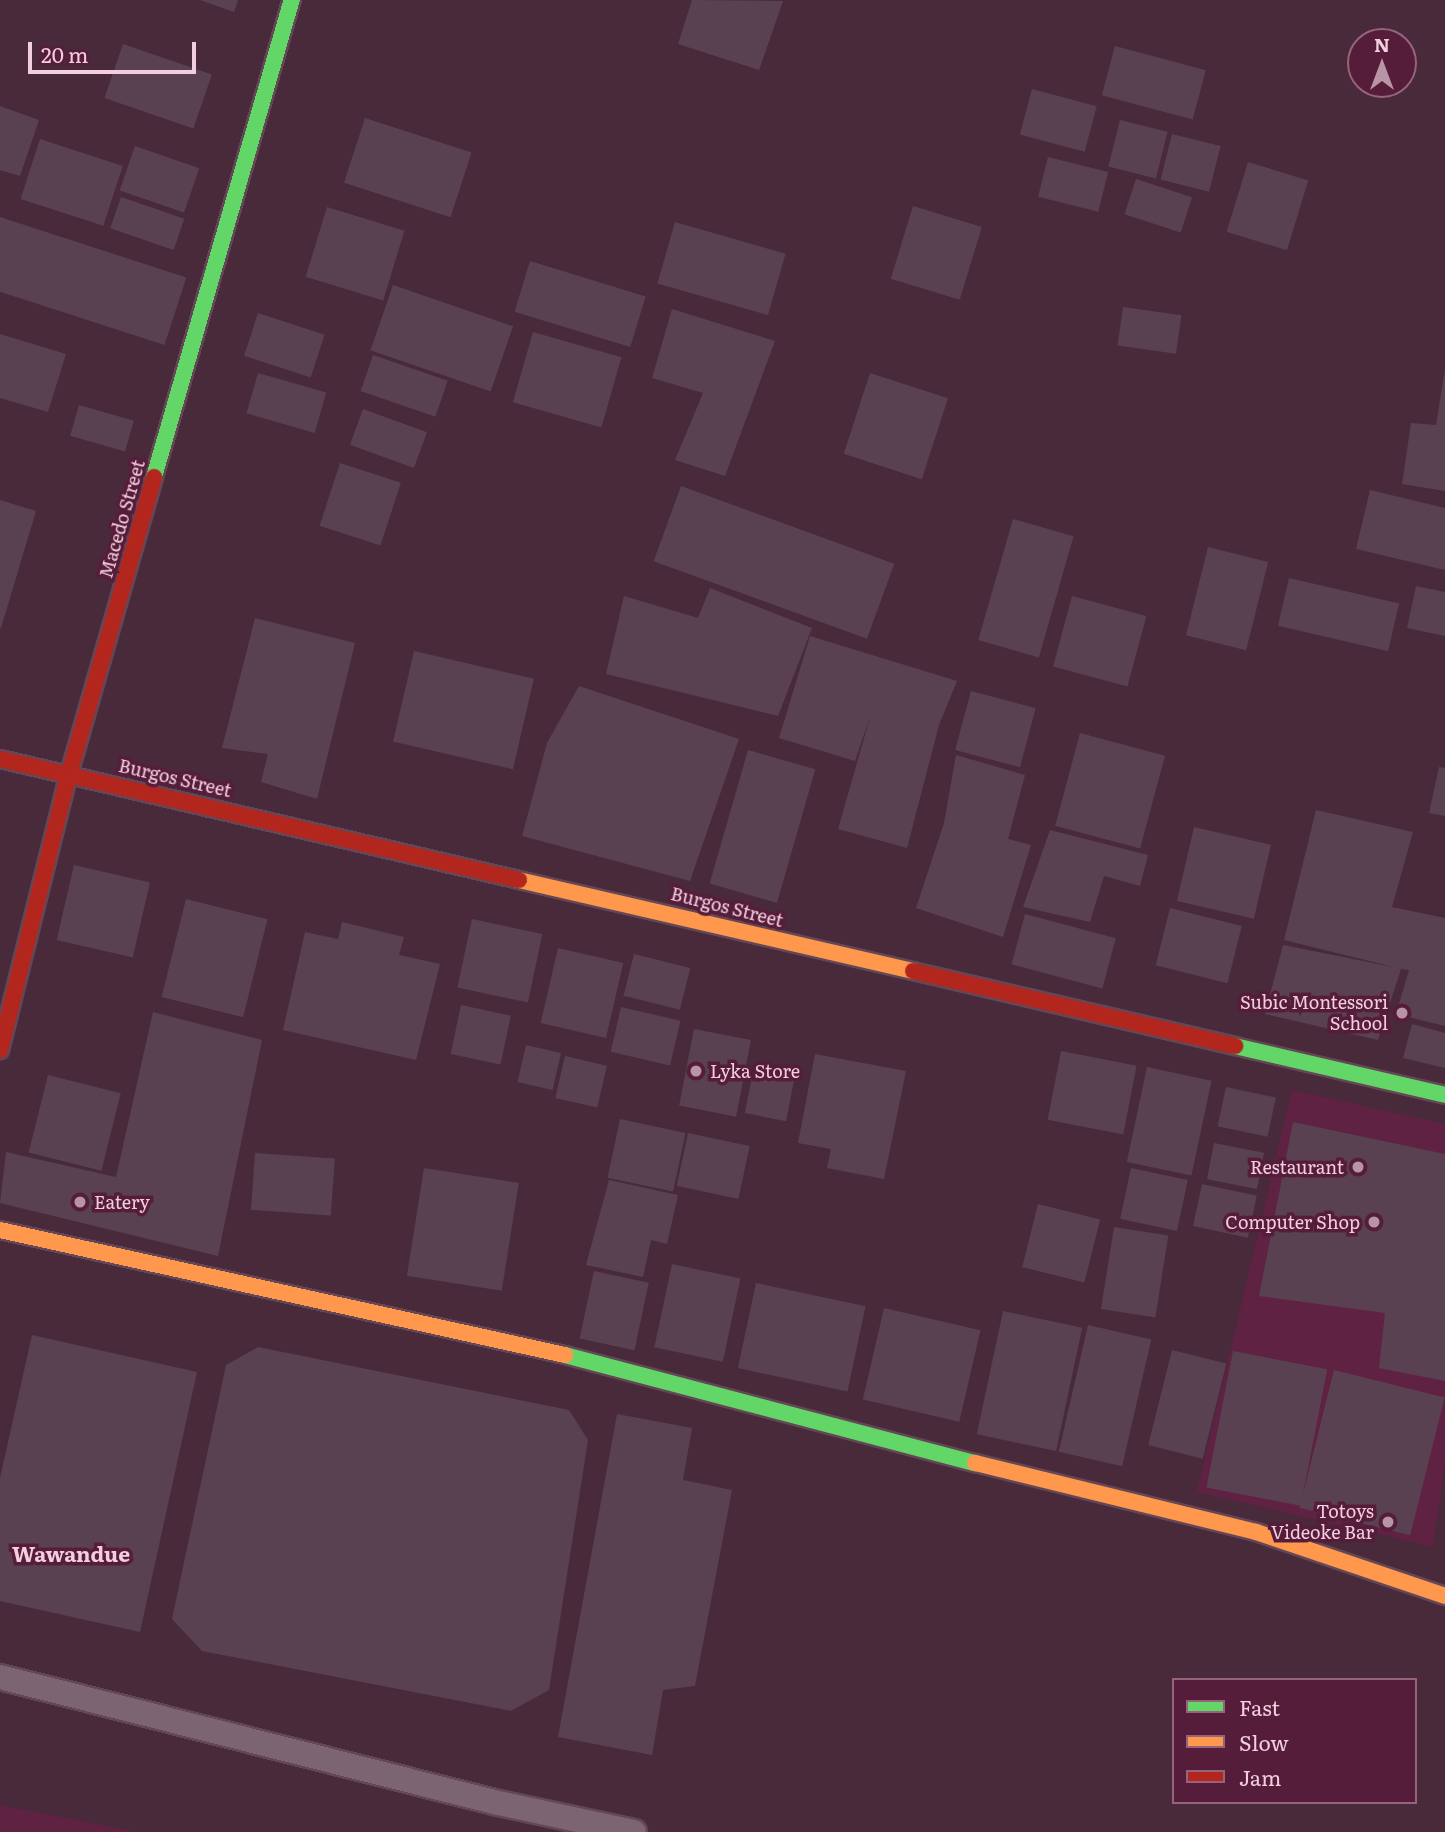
<!DOCTYPE html>
<style>
body{margin:0}
#map{position:relative;width:1445px;height:1832px;overflow:hidden;background:#492a3a;font-family:Literata,serif}
div>[style]{position:absolute}
[style*='--x']{left:calc(var(--x)*1px);top:calc(var(--y)*1px);width:calc(var(--w)*1px);rotate:calc(var(--a)*1deg)}
.built>*{inset:0;background:#5f2243}
.building>*{inset:0;background:#5a4151;transform-origin:0 0}
.roads{filter:drop-shadow(2px 0 #634756) drop-shadow(-2px 0 #634756) drop-shadow(0 2px #634756) drop-shadow(0 -2px #634756)}
.lane>*{height:24px;margin:-12px;padding:0 12px;transform-origin:12px;border-radius:12px;background:#7c6570}
.fast>*{height:16px;margin:-8px;padding:0 8px;transform-origin:8px;border-radius:8px;background:#63d668}
.slow>*{height:16px;margin:-8px;padding:0 8px;transform-origin:8px;border-radius:8px;background:#ff974d}
.jam>*{height:16px;margin:-8px;padding:0 8px;transform-origin:8px;border-radius:8px;background:#b3261e}
.dots>*{width:19px;height:19px;translate:-50% -50%;box-sizing:border-box;border:4px solid #561d3b;border-radius:50%}
span{translate:-50% -50%;white-space:nowrap;text-align:center;line-height:1.15;-webkit-text-stroke:7px #561d3b;paint-order:stroke}
.street-label{font-size:18px;color:#f3cede}
.poi-label{font-size:18px;color:#f3cede}
.right{translate:-100% -50%;text-align:right}
.left{translate:0 -50%;text-align:left}
.quarter-label{font-size:21px;color:#f3cede;font-weight:700}
.legend{position:absolute;left:1172px;top:1678px;width:245px;height:126px;box-sizing:border-box;background:#561d3b;border:2px solid #95647c;margin:0;padding:9px 12px;list-style:none;font-size:21px;color:#f3cede}
.legend li{display:flex;align-items:center;gap:14px;height:35px}
.legend b{width:35px;border:2px solid #95647c}
.north{position:absolute;left:1347px;top:28px;width:70px;height:70px;box-sizing:border-box;background:#561d3b;border:2px solid #95647c;border-radius:50%;rotate:0deg;font-size:19px;font-weight:700;line-height:28px;text-align:center;color:#f3cede}
.north::after{content:'';display:block;margin:auto;width:24px;height:32px;background:#b895a5;clip-path:polygon(50% 0,100% 100%,50% 72%,0 100%)}
.scale{position:absolute;left:28px;top:42px;width:168px;height:32px;box-sizing:border-box;border:4px solid #f3cede;border-top:0;padding-left:9px;font-size:21px;line-height:24px;white-space:nowrap;color:#f3cede;-webkit-text-stroke:5px #561d3b;paint-order:stroke}
</style>
<div id="map">
<div class="built">
<div style="clip-path:polygon(1292px 1090px,1445px 1124px,1445px 1463px,1433px 1547px,1197px 1492px)"></div>
<div style="clip-path:polygon(0 1805px,137px 1832px,0 1832px)"></div>
</div>
<div class="building">
<div style="clip-path:polygon(200px 0,238px 0,234px 12px)"></div>
<div style="clip-path:polygon(692px 0,783px 1px,759px 70px,678px 44px)"></div>
<div style="left:123px;top:44px;width:94px;height:57px;rotate:19deg"></div>
<div style="left:1115px;top:46px;width:94px;height:51px;rotate:15deg"></div>
<div style="left:1032px;top:89px;width:67px;height:47px;rotate:15deg"></div>
<div style="clip-path:polygon(0 106px,39px 120px,20px 176px,0 170px)"></div>
<div style="left:365px;top:118px;width:112px;height:68px;rotate:18deg"></div>
<div style="left:1120px;top:120px;width:49px;height:48px;rotate:14deg"></div>
<div style="left:1172px;top:134px;width:50px;height:47px;rotate:14deg"></div>
<div style="left:40px;top:139px;width:87px;height:63px;rotate:18deg"></div>
<div style="left:135px;top:146px;width:68px;height:47px;rotate:19deg"></div>
<div style="left:1048px;top:157px;width:62px;height:41px;rotate:14deg"></div>
<div style="left:1248px;top:162px;width:63px;height:73px;rotate:17deg"></div>
<div style="left:1136px;top:179px;width:59px;height:37px;rotate:18deg"></div>
<div style="left:121px;top:197px;width:67px;height:33px;rotate:19deg"></div>
<div style="left:913px;top:206px;width:72px;height:76px;rotate:17deg"></div>
<div style="left:327px;top:207px;width:81px;height:73px;rotate:17deg"></div>
<div style="left:0;top:217px;width:196px;height:71px;rotate:18deg"></div>
<div style="left:675px;top:222px;width:115px;height:64px;rotate:16deg"></div>
<div style="left:530px;top:261px;width:121px;height:53px;rotate:17deg"></div>
<div style="left:393px;top:285px;width:127px;height:69px;rotate:19deg"></div>
<div style="left:1123px;top:307px;width:59px;height:39px;rotate:8deg"></div>
<div style="clip-path:polygon(672px 309px,775px 341px,725px 476px,675px 460px,703px 393px,652px 378px)"></div>
<div style="left:258px;top:313px;width:70px;height:45px;rotate:18deg"></div>
<div style="left:533px;top:332px;width:92px;height:73px;rotate:16deg"></div>
<div style="clip-path:polygon(0 334px,66px 354px,48px 412px,0 398px)"></div>
<div style="left:373px;top:355px;width:79px;height:38px;rotate:19deg"></div>
<div style="clip-path:polygon(1445px 369px,1445px 491px,1402px 484px,1411px 423px,1436px 425px)"></div>
<div style="left:258px;top:373px;width:71px;height:42px;rotate:16deg"></div>
<div style="left:870px;top:373px;width:82px;height:85px;rotate:18deg"></div>
<div style="left:79px;top:405px;width:57px;height:32px;rotate:16deg"></div>
<div style="left:363px;top:409px;width:68px;height:38px;rotate:20deg"></div>
<div style="left:340px;top:463px;width:64px;height:66px;rotate:18deg"></div>
<div style="left:681px;top:486px;width:227px;height:80px;rotate:20deg"></div>
<div style="clip-path:polygon(1370px 490px,1445px 508px,1445px 570px,1356px 549px)"></div>
<div style="clip-path:polygon(0 500px,36px 511px,1px 628px,0 628px)"></div>
<div style="left:1013px;top:519px;width:63px;height:126px;rotate:16deg"></div>
<div style="left:1208px;top:547px;width:62px;height:91px;rotate:14deg"></div>
<div style="left:1289px;top:578px;width:113px;height:49px;rotate:13deg"></div>
<div style="clip-path:polygon(1416px 586px,1445px 592px,1445px 636px,1407px 628px)"></div>
<div style="clip-path:polygon(710px 588px,812px 628px,778px 716px,606px 674px,624px 596px,698px 618px)"></div>
<div style="left:1072px;top:596px;width:77px;height:73px;rotate:15deg"></div>
<div style="clip-path:polygon(255px 618px,355px 643px,317px 799px,261px 782px,268px 754px,222px 748px)"></div>
<div style="clip-path:polygon(810px 636px,957px 681px,939px 725px,907px 848px,838px 829px,871px 714px,855px 761px,779px 738px)"></div>
<div style="left:414px;top:651px;width:123px;height:93px;rotate:13deg"></div>
<div style="clip-path:polygon(579px 686px,739px 739px,690px 881px,522px 836px,547px 743px)"></div>
<div style="left:971px;top:691px;width:67px;height:61px;rotate:15deg"></div>
<div style="left:1080px;top:733px;width:88px;height:96px;rotate:15deg"></div>
<div style="left:748px;top:750px;width:70px;height:139px;rotate:16deg"></div>
<div style="clip-path:polygon(956px 755px,1025px 775px,1008px 839px,1031px 845px,1003px 937px,916px 908px,944px 823px)"></div>
<div style="clip-path:polygon(1439px 767px,1445px 768px,1445px 816px,1429px 813px)"></div>
<div style="clip-path:polygon(1316px 810px,1413px 832px,1392px 907px,1445px 918px,1445px 1026px,1396px 1014px,1409px 970px,1401px 969px,1378px 1040px,1265px 1014px,1283px 945px,1398px 968px,1284px 940px)"></div>
<div style="left:1194px;top:827px;width:79px;height:76px;rotate:13deg"></div>
<div style="clip-path:polygon(1050px 830px,1148px 855px,1140px 886px,1104px 876px,1090px 922px,1023px 907px)"></div>
<div style="left:74px;top:865px;width:78px;height:77px;rotate:13deg"></div>
<div style="left:186px;top:899px;width:84px;height:101px;rotate:14deg"></div>
<div style="left:1170px;top:908px;width:74px;height:59px;rotate:14deg"></div>
<div style="left:1025px;top:914px;width:94px;height:52px;rotate:15deg"></div>
<div style="left:472px;top:919px;width:72px;height:70px;rotate:12deg"></div>
<div style="clip-path:polygon(342px 922px,404px 937px,399px 955px,440px 964px,416px 1060px,283px 1030px,305px 932px,338px 939px)"></div>
<div style="left:558px;top:948px;width:67px;height:77px;rotate:13deg"></div>
<div style="left:634px;top:954px;width:58px;height:43px;rotate:14deg"></div>
<div style="left:461px;top:1005px;width:51px;height:50px;rotate:12deg"></div>
<div style="left:621px;top:1007px;width:61px;height:46px;rotate:13deg"></div>
<div style="clip-path:polygon(153px 1012px,262px 1040px,218px 1256px,0 1203px,6px 1152px,116px 1177px)"></div>
<div style="clip-path:polygon(1412px 1024px,1445px 1033px,1445px 1068px,1403px 1058px)"></div>
<div style="left:694px;top:1029px;width:58px;height:78px;rotate:11deg"></div>
<div style="left:526px;top:1045px;width:36px;height:38px;rotate:13deg"></div>
<div style="left:1061px;top:1051px;width:77px;height:70px;rotate:11deg"></div>
<div style="clip-path:polygon(815px 1054px,906px 1071px,884px 1179px,827px 1168px,831px 1149px,798px 1143px)"></div>
<div style="left:565px;top:1056px;width:43px;height:43px;rotate:13deg"></div>
<div style="left:754px;top:1066px;width:42px;height:48px;rotate:11deg"></div>
<div style="left:1147px;top:1067px;width:66px;height:97px;rotate:12deg"></div>
<div style="left:48px;top:1075px;width:75px;height:80px;rotate:14deg"></div>
<div style="left:1226px;top:1087px;width:51px;height:40px;rotate:12deg"></div>
<div style="left:620px;top:1119px;width:67px;height:60px;rotate:12deg"></div>
<div style="clip-path:polygon(1293px 1122px,1445px 1154px,1445px 1381px,1379px 1368px,1385px 1313px,1259px 1296px)"></div>
<div style="left:688px;top:1133px;width:63px;height:54px;rotate:12deg"></div>
<div style="left:1214px;top:1143px;width:51px;height:37px;rotate:11deg"></div>
<div style="left:255px;top:1153px;width:80px;height:57px;rotate:4deg"></div>
<div style="left:424px;top:1168px;width:96px;height:109px;rotate:9deg"></div>
<div style="left:1131px;top:1168px;width:58px;height:52px;rotate:12deg"></div>
<div style="clip-path:polygon(609px 1180px,678px 1195px,667px 1244px,651px 1240px,643px 1277px,586px 1265px)"></div>
<div style="left:1202px;top:1184px;width:56px;height:43px;rotate:12deg"></div>
<div style="left:1038px;top:1204px;width:64px;height:65px;rotate:14deg"></div>
<div style="left:1114px;top:1227px;width:55px;height:83px;rotate:9deg"></div>
<div style="left:672px;top:1264px;width:70px;height:85px;rotate:12deg"></div>
<div style="left:594px;top:1271px;width:56px;height:69px;rotate:12deg"></div>
<div style="left:756px;top:1283px;width:112px;height:87px;rotate:12deg"></div>
<div style="left:884px;top:1308px;width:99px;height:94px;rotate:13deg"></div>
<div style="left:1003px;top:1311px;width:81px;height:126px;rotate:12deg"></div>
<div style="left:1088px;top:1325px;width:65px;height:130px;rotate:13deg"></div>
<div style="clip-path:polygon(32px 1335px,197px 1372px,140px 1632px,0 1601px,0 1478px)"></div>
<div style="clip-path:polygon(258px 1347px,569px 1410px,588px 1440px,549px 1690px,511px 1711px,202px 1651px,172px 1619px,226px 1365px)"></div>
<div style="left:1172px;top:1350px;width:56px;height:98px;rotate:14deg"></div>
<div style="left:1233px;top:1351px;width:96px;height:139px;rotate:11deg"></div>
<div style="left:1334px;top:1370px;width:114px;height:142px;rotate:14deg"></div>
<div style="clip-path:polygon(617px 1414px,692px 1428px,683px 1480px,732px 1490px,695px 1686px,663px 1690px,652px 1755px,558px 1737px)"></div>
</div>
<div class="roads">
<div class="lane">
<div style="--x:0;--y:1677;--w:510;--a:14.2"></div>
<div style="--x:494;--y:1802;--w:143;--a:12.1"></div>
</div>
<div class="fast">
<div style="--x:154;--y:477;--w:497;--a:-73.9"></div>
<div style="--x:1235;--y:1046;--w:216;--a:13.1"></div>
<div style="--x:565;--y:1355;--w:424;--a:14.8"></div>
</div>
<div class="slow">
<div style="--x:519;--y:880;--w:404;--a:13"></div>
<div style="--x:0;--y:1230;--w:579;--a:12.48"></div>
<div style="--x:975;--y:1463;--w:289;--a:13.8"></div>
<div style="--x:1256;--y:1532;--w:200;--a:18.7"></div>
</div>
<div class="jam">
<div style="--x:0;--y:759;--w:533;--a:13.12"></div>
<div style="--x:913;--y:971;--w:331;--a:13.1"></div>
<div style="--x:0;--y:1050;--w:284;--a:-76"></div>
<div style="--x:69;--y:774;--w:309;--a:-74"></div>
</div>
</div>
<div class="dots">
<div style="left:1402px;top:1013px;background:#b895a5"></div>
<div style="left:696px;top:1071px;background:#b895a5"></div>
<div style="left:1358px;top:1167px;background:#b895a5"></div>
<div style="left:80px;top:1202px;background:#b895a5"></div>
<div style="left:1374px;top:1222px;background:#b895a5"></div>
<div style="left:1388px;top:1522px;background:#b895a5"></div>
</div>
<div class="street-label">
<span style="left:122px;top:519px;rotate:-74deg">Macedo Street</span>
<span style="left:175px;top:778px;rotate:13deg">Burgos Street</span>
<span style="left:727px;top:907px;rotate:14deg">Burgos Street</span>
</div>
<div class="poi-label">
<span class="right" style="left:1388px;top:1013px">Subic Montessori<br>School</span>
<span class="left" style="left:710px;top:1071px">Lyka Store</span>
<span class="right" style="left:1344px;top:1167px">Restaurant</span>
<span class="left" style="left:94px;top:1202px">Eatery</span>
<span class="right" style="left:1360px;top:1222px">Computer Shop</span>
<span class="right" style="left:1374px;top:1522px">Totoys<br>Videoke Bar</span>
</div>
<div class="quarter-label">
<span style="left:71px;top:1553px">Wawandue</span>
</div>
<ul class="legend">
<li><b style="height:9px;background:#63d668"></b>Fast</li>
<li><b style="height:9px;background:#ff974d"></b>Slow</li>
<li><b style="height:9px;background:#b3261e"></b>Jam</li>
</ul>
<div class="north">N</div>
<div class="scale">20 m</div>
</div>
